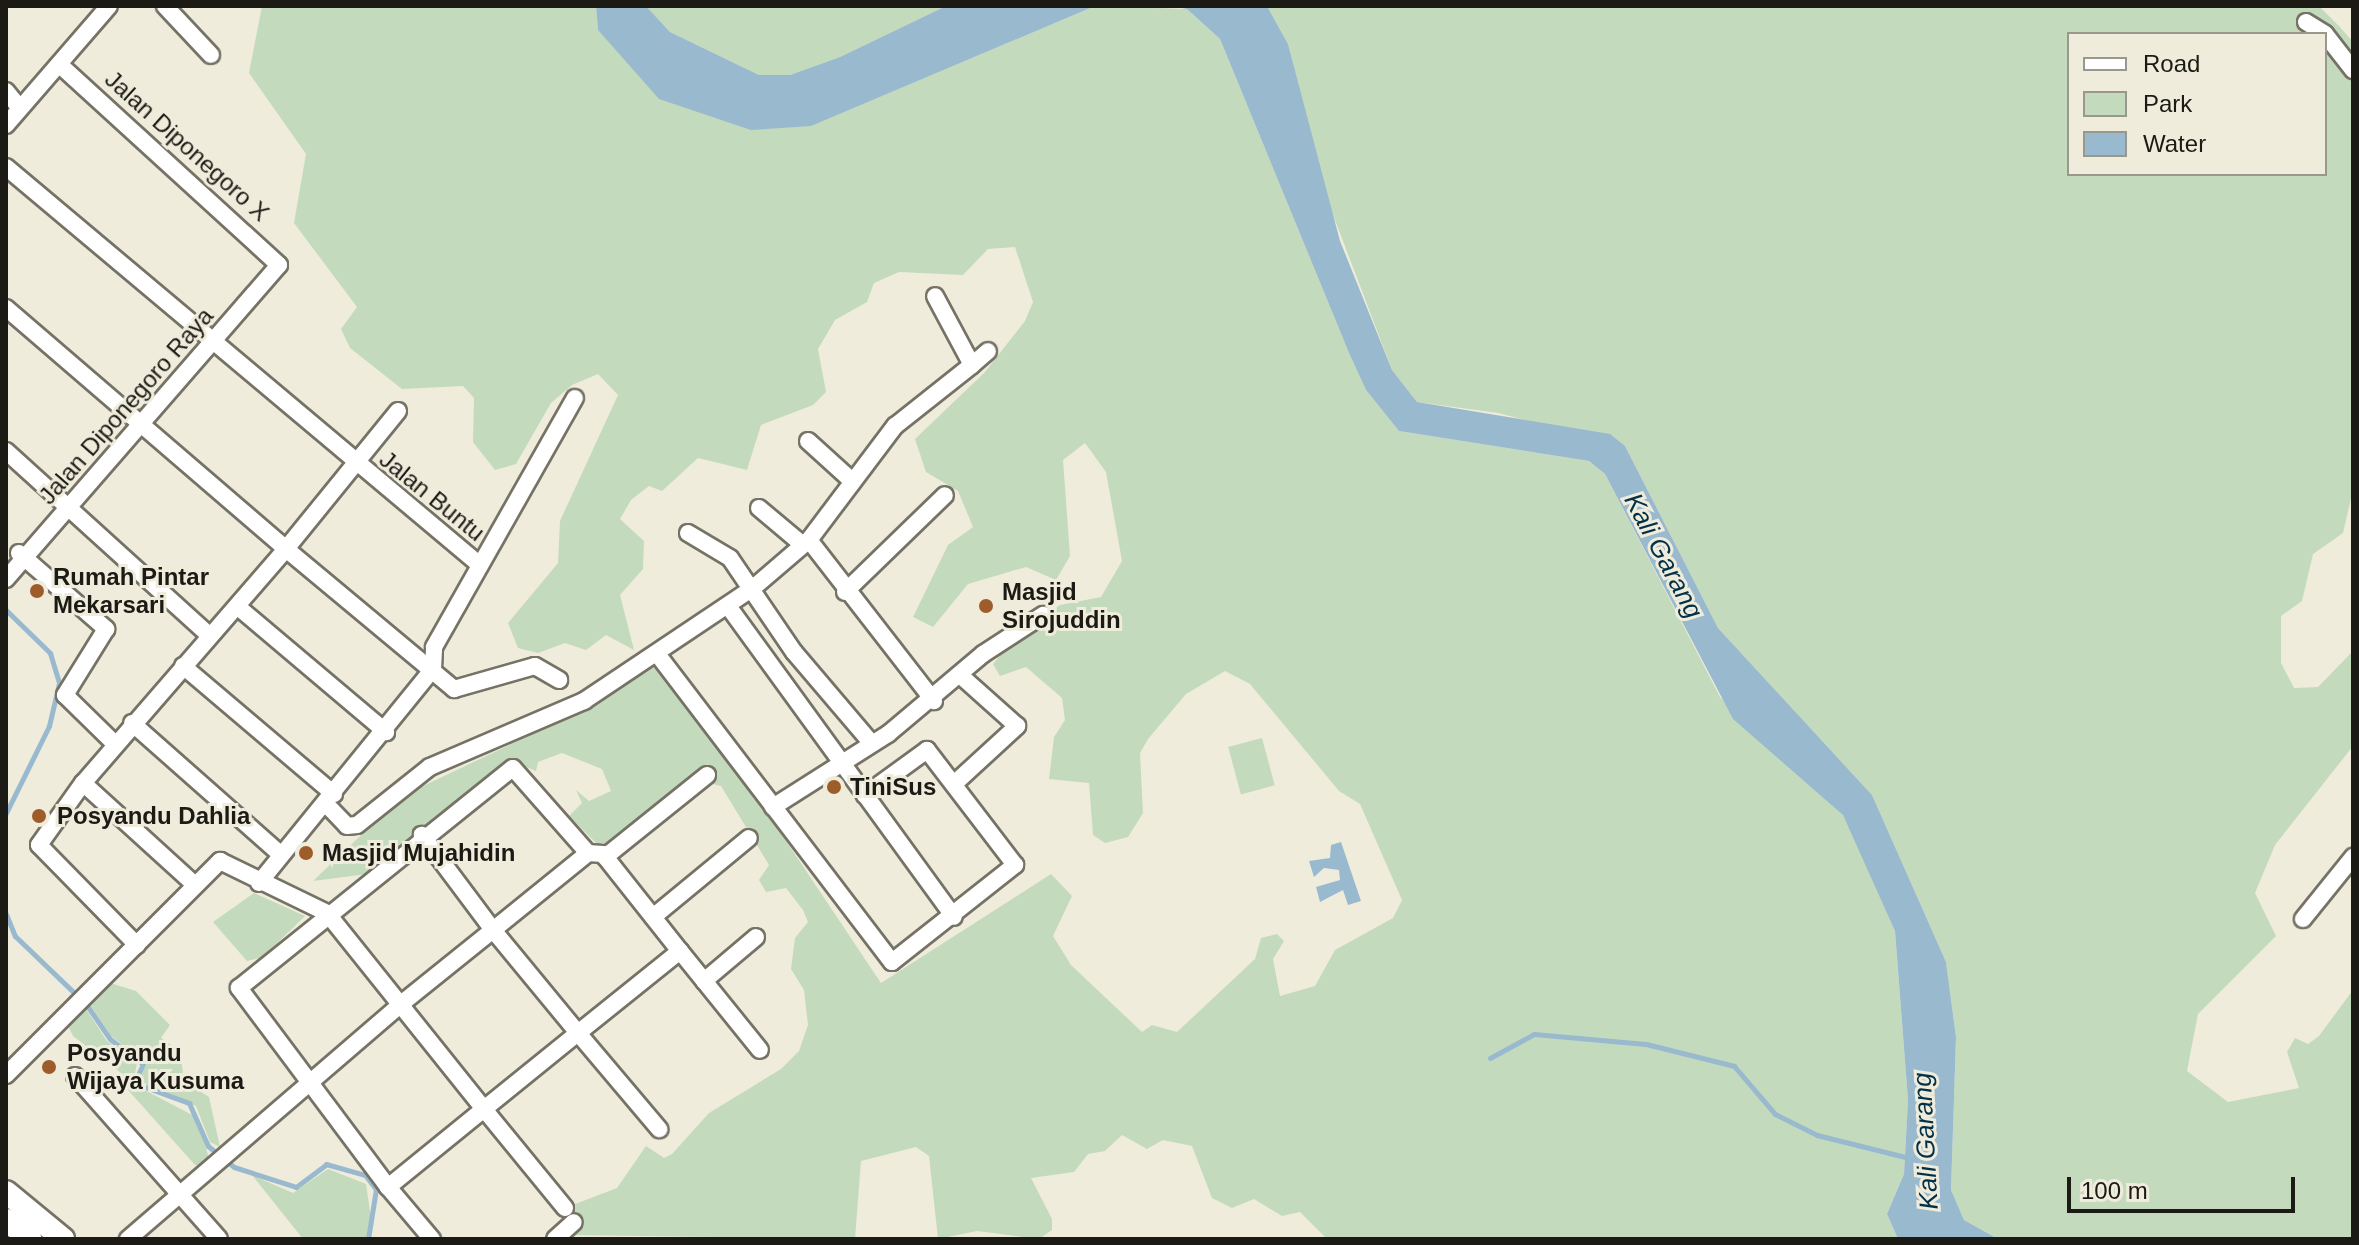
<!DOCTYPE html>
<style>
body{margin:0}
#map{position:relative;width:2359px;height:1245px;overflow:hidden;background:#efecdc;font-family:Helvetica,sans-serif}
div>[style]{position:absolute}
[style*='--x']{left:calc(var(--x)*1px);top:calc(var(--y)*1px);width:calc(var(--w)*1px);rotate:calc(var(--a)*1deg)}
.green>*{inset:0;background:#c4dabd;transform-origin:0 0}
.water>*{inset:0;background:#99b9cf}
.stream>*{height:5px;margin:-2.5px;padding:0 2.5px;transform-origin:2.5px;border-radius:2.5px;background:#99b9cf}
.roads{filter:drop-shadow(2px 0 #767265) drop-shadow(-2px 0 #767265) drop-shadow(0 2px #767265) drop-shadow(0 -2px #767265)}
.minor>*{height:16px;margin:-8px;padding:0 8px;transform-origin:8px;border-radius:8px;background:#fff}
.highway>*{height:22px;margin:-11px;padding:0 11px;transform-origin:11px;border-radius:11px;background:#fff}
.dots>*{width:22px;height:22px;translate:-50% -50%;box-sizing:border-box;border:4px solid #efecdc;border-radius:50%}
span{translate:-50% -50%;white-space:nowrap;text-align:center;line-height:1.15;-webkit-text-stroke:6px #efecdc;paint-order:stroke}
.street-label{font-size:24px;color:#1b1a14}
.poi-label{font-size:24px;color:#1b1a14;font-weight:700}
.left{translate:0 -50%;text-align:left}
.water-label{font-size:26px;color:#023046;font-style:italic}
.frame{position:absolute;inset:0;border:8px solid #1b1a14;pointer-events:none}
.legend{position:absolute;left:2067px;top:32px;width:260px;height:144px;box-sizing:border-box;background:#efecdc;border:2px solid #9a988c;margin:0;padding:10px 14px;list-style:none;font-size:24px;color:#1b1a14}
.legend li{display:flex;align-items:center;gap:16px;height:40px}
.legend b{width:40px;border:2px solid #9a988c}
.scale{position:absolute;left:2067px;top:1177px;width:228px;height:36px;box-sizing:border-box;border:4px solid #1b1a14;border-top:0;padding-left:10px;font-size:24px;line-height:28px;white-space:nowrap;color:#1b1a14;-webkit-text-stroke:6px #efecdc;paint-order:stroke}
</style>
<div id="map">
<div class="green">
<div style="clip-path:polygon(262px 6px,596px 6px,598px 30px,810px 126px,1095px 6px,1187px 9px,1220px 39px,1349px 353px,1366px 390px,1399px 431px,1589px 461px,1605px 474px,1720px 697px,1843px 815px,1861px 843px,1895px 931px,1908px 1100px,1904px 1174px,1887px 1214px,1898px 1239px,1327px 1239px,1300px 1212px,1282px 1216px,1254px 1199px,1232px 1208px,1212px 1198px,1192px 1146px,1163px 1140px,1147px 1149px,1122px 1135px,1105px 1151px,1088px 1154px,1074px 1172px,1031px 1178px,1052px 1219px,1052px 1230px,1039px 1239px,977px 1231px,938px 1239px,929px 1156px,916px 1147px,861px 1161px,855px 1239px,570px 1235px,561px 1218px,570px 1206px,617px 1188px,646px 1146px,664px 1158px,672px 1154px,709px 1113px,781px 1069px,799px 1051px,808px 1025px,804px 990px,791px 969px,795px 938px,808px 922px,803px 910px,786px 888px,766px 892px,759px 880px,769px 865px,721px 786px,705px 782px,615px 846px,600px 847px,569px 816px,582px 803px,576px 790px,589px 801px,611px 791px,602px 769px,562px 753px,538px 762px,536px 771px,515px 762px,367px 874px,313px 881px,402px 796px,564px 719px,648px 667px,659px 669px,754px 793px,881px 983px,1051px 874px,1072px 896px,1053px 936px,1071px 965px,1142px 1032px,1152px 1025px,1177px 1032px,1255px 959px,1261px 938px,1277px 934px,1284px 941px,1273px 959px,1280px 996px,1315px 986px,1335px 950px,1393px 918px,1402px 900px,1360px 804px,1339px 791px,1250px 684px,1225px 671px,1186px 694px,1148px 739px,1140px 753px,1143px 813px,1128px 837px,1105px 843px,1093px 835px,1089px 783px,1049px 779px,1054px 737px,1065px 720px,1062px 698px,1026px 667px,1000px 676px,993px 664px,1024px 626px,1060px 605px,1101px 597px,1122px 561px,1106px 472px,1085px 443px,1063px 460px,1070px 556px,1056px 580px,1026px 567px,968px 584px,933px 627px,913px 617px,948px 545px,973px 527px,958px 491px,926px 472px,915px 439px,984px 373px,1025px 321px,1033px 302px,1015px 247px,988px 249px,963px 275px,899px 272px,874px 283px,867px 302px,835px 320px,818px 349px,826px 392px,813px 405px,761px 425px,747px 470px,698px 458px,662px 491px,649px 486px,631px 500px,620px 519px,644px 541px,643px 569px,620px 595px,634px 650px,606px 635px,586px 650px,565px 643px,538px 653px,518px 648px,508px 623px,558px 563px,560px 521px,618px 395px,598px 374px,572px 385px,551px 403px,516px 464px,495px 470px,473px 442px,474px 398px,463px 386px,402px 389px,350px 348px,341px 329px,357px 307px,294px 223px,306px 154px,249px 73px)"></div>
<div style="clip-path:polygon(646px 6px,946px 6px,840px 57px,790px 75px,759px 75px,670px 32px)"></div>
<div style="clip-path:polygon(evenodd,1267px 6px,2319px 6px,2339px 26px,2353px 42px,2353px 490px,2343px 533px,2313px 554px,2302px 601px,2281px 616px,2281px 663px,2294px 688px,2318px 687px,2353px 651px,2353px 746px,2275px 845px,2255px 893px,2276px 936px,2198px 1014px,2187px 1071px,2228px 1102px,2299px 1088px,2287px 1052px,2295px 1038px,2308px 1044px,2319px 1036px,2353px 990px,2353px 1239px,1998px 1239px,1964px 1220px,1951px 1190px,1956px 1037px,1946px 962px,1872px 795px,1718px 628px,1625px 446px,1498px 413px,1417px 402px,1392px 370px,1327px 199px,1288px 44px,1267px 6px,2069px 34px,2325px 34px,2325px 174px,2069px 174px,2069px 34px)"></div>
<div style="left:1262px;top:738px;width:49px;height:35px;rotate:75deg"></div>
<div style="clip-path:polygon(254px 893px,305px 916px,263px 957px,247px 961px,213px 922px)"></div>
<div style="clip-path:polygon(107px 982px,136px 991px,170px 1025px,161px 1038px,180px 1051px,184px 1081px,209px 1097px,220px 1147px,210px 1142px,196px 1106px,138px 1082px,147px 1063px,111px 1036px,91px 1006px)"></div>
<div style="clip-path:polygon(84px 1006px,107px 1041px,137px 1063px,133px 1084px,198px 1118px,209px 1159px,203px 1166px,195px 1165px,128px 1090px,121px 1073px,73px 1036px,67px 1024px)"></div>
<div style="clip-path:polygon(328px 1169px,366px 1184px,372px 1225px,365px 1239px,303px 1239px,252px 1175px,293px 1193px)"></div>
</div>
<div class="water">
<div style="clip-path:polygon(596px 6px,646px 6px,670px 32px,759px 75px,790px 75px,840px 57px,946px 6px,1095px 6px,811px 126px,751px 130px,659px 99px,598px 30px)"></div>
<div style="clip-path:polygon(1171px 6px,1267px 6px,1288px 44px,1340px 241px,1392px 370px,1417px 402px,1610px 434px,1625px 446px,1718px 628px,1872px 795px,1946px 962px,1956px 1037px,1951px 1190px,1964px 1220px,1998px 1239px,1898px 1239px,1887px 1214px,1904px 1174px,1908px 1100px,1895px 931px,1843px 815px,1733px 719px,1605px 474px,1589px 461px,1399px 431px,1366px 390px,1349px 353px,1220px 39px,1187px 9px)"></div>
<div style="clip-path:polygon(1341px 842px,1361px 901px,1348px 905px,1343px 890px,1320px 902px,1316px 887px,1340px 880px,1339px 870px,1324px 868px,1314px 877px,1309px 861px,1330px 858px,1331px 845px)"></div>
</div>
<div class="stream">
<div style="--x:6;--y:610;--w:62;--a:44.3"></div>
<div style="--x:50;--y:653;--w:31;--a:73"></div>
<div style="--x:59;--y:683;--w:44;--a:103.1"></div>
<div style="--x:49;--y:726;--w:97;--a:116.3"></div>
<div style="--x:6;--y:914;--w:24;--a:68"></div>
<div style="--x:15;--y:936;--w:98;--a:43.8"></div>
<div style="--x:86;--y:1004;--w:42;--a:55.6"></div>
<div style="--x:110;--y:1039;--w:41;--a:37.1"></div>
<div style="--x:143;--y:1064;--w:21;--a:115"></div>
<div style="--x:134;--y:1083;--w:59;--a:20"></div>
<div style="--x:189;--y:1103;--w:47;--a:66.2"></div>
<div style="--x:208;--y:1146;--w:33;--a:39"></div>
<div style="--x:234;--y:1167;--w:65;--a:17.9"></div>
<div style="--x:296;--y:1187;--w:38;--a:-37"></div>
<div style="--x:326;--y:1164;--w:41;--a:15.8"></div>
<div style="--x:365;--y:1175;--w:18;--a:52"></div>
<div style="--x:376;--y:1189;--w:51;--a:99.1"></div>
<div style="--x:1490;--y:1058;--w:50;--a:-28.6"></div>
<div style="--x:1534;--y:1034;--w:112;--a:5.1"></div>
<div style="--x:1646;--y:1044;--w:91;--a:14"></div>
<div style="--x:1734;--y:1066;--w:63;--a:49.5"></div>
<div style="--x:1775;--y:1114;--w:47;--a:26.6"></div>
<div style="--x:1817;--y:1135;--w:95;--a:14"></div>
</div>
<div class="roads">
<div class="minor">
<div style="--x:165;--y:6;--w:67;--a:46.8"></div>
<div style="--x:2306;--y:22;--w:22;--a:32"></div>
<div style="--x:2325;--y:34;--w:46;--a:52.1"></div>
<div style="--x:6;--y:91;--w:22;--a:51"></div>
<div style="--x:6;--y:125;--w:157;--a:-49.1"></div>
<div style="--x:6;--y:167;--w:619;--a:40.02"></div>
<div style="--x:6;--y:308;--w:369;--a:40.7"></div>
<div style="--x:286;--y:549;--w:310;--a:130.9"></div>
<div style="--x:83;--y:783;--w:151;--a:42.3"></div>
<div style="--x:972;--y:365;--w:21;--a:-41"></div>
<div style="--x:398;--y:411;--w:178;--a:129.1"></div>
<div style="--x:286;--y:549;--w:219;--a:39.8"></div>
<div style="--x:454;--y:689;--w:84;--a:-15.9"></div>
<div style="--x:535;--y:666;--w:28;--a:30"></div>
<div style="--x:808;--y:441;--w:58;--a:42.2"></div>
<div style="--x:6;--y:451;--w:275;--a:42.2"></div>
<div style="--x:759;--y:508;--w:57;--a:40.1"></div>
<div style="--x:688;--y:533;--w:49;--a:30.8"></div>
<div style="--x:730;--y:558;--w:114;--a:55.8"></div>
<div style="--x:794;--y:652;--w:116;--a:49.6"></div>
<div style="--x:809;--y:540;--w:204;--a:52.2"></div>
<div style="--x:19;--y:553;--w:116;--a:41.1"></div>
<div style="--x:106;--y:629;--w:78;--a:121.8"></div>
<div style="--x:65;--y:695;--w:70;--a:44.4"></div>
<div style="--x:6;--y:579;--w:416;--a:-49"></div>
<div style="--x:279;--y:265;--w:297;--a:-137.6"></div>
<div style="--x:845;--y:592;--w:139;--a:-44.1"></div>
<div style="--x:728;--y:606;--w:384;--a:54"></div>
<div style="--x:238;--y:607;--w:194;--a:40.2"></div>
<div style="--x:658;--y:655;--w:386;--a:52.7"></div>
<div style="--x:892;--y:962;--w:157;--a:-38.3"></div>
<div style="--x:1015;--y:865;--w:145;--a:-127.4"></div>
<div style="--x:927;--y:750;--w:77;--a:144"></div>
<div style="--x:183;--y:666;--w:198;--a:40.3"></div>
<div style="--x:132;--y:723;--w:199;--a:41.5"></div>
<div style="--x:83;--y:783;--w:76;--a:125.4"></div>
<div style="--x:39;--y:845;--w:140;--a:45.6"></div>
<div style="--x:954;--y:784;--w:86;--a:-42.6"></div>
<div style="--x:1017;--y:726;--w:76;--a:-138.2"></div>
<div style="--x:326;--y:804;--w:30;--a:46"></div>
<div style="--x:347;--y:826;--w:10;--a:-6"></div>
<div style="--x:357;--y:825;--w:93;--a:-38.5"></div>
<div style="--x:430;--y:767;--w:168;--a:-23.2"></div>
<div style="--x:584;--y:701;--w:203;--a:-33.8"></div>
<div style="--x:753;--y:588;--w:74;--a:-40.6"></div>
<div style="--x:809;--y:540;--w:143;--a:-53"></div>
<div style="--x:895;--y:426;--w:98;--a:-38.4"></div>
<div style="--x:972;--y:365;--w:78;--a:-118.2"></div>
<div style="--x:773;--y:807;--w:136;--a:-32.4"></div>
<div style="--x:888;--y:734;--w:124;--a:-40.1"></div>
<div style="--x:983;--y:654;--w:72;--a:-33"></div>
<div style="--x:605;--y:857;--w:131;--a:-38.8"></div>
<div style="--x:259;--y:883;--w:276;--a:-50.9"></div>
<div style="--x:433;--y:669;--w:22;--a:-87"></div>
<div style="--x:434;--y:647;--w:286;--a:-60.5"></div>
<div style="--x:653;--y:917;--w:124;--a:-39.5"></div>
<div style="--x:2303;--y:919;--w:80;--a:-51.1"></div>
<div style="--x:680;--y:951;--w:127;--a:51.1"></div>
<div style="--x:704;--y:981;--w:68;--a:-40.2"></div>
<div style="--x:6;--y:1075;--w:303;--a:-45"></div>
<div style="--x:220;--y:861;--w:119;--a:25.9"></div>
<div style="--x:327;--y:913;--w:251;--a:51.3"></div>
<div style="--x:484;--y:1109;--w:121;--a:-39"></div>
<div style="--x:578;--y:1033;--w:126;--a:49.8"></div>
<div style="--x:75;--y:1076;--w:217;--a:48.5"></div>
<div style="--x:388;--y:1187;--w:68;--a:49.8"></div>
<div style="--x:565;--y:1208;--w:128;--a:-129.3"></div>
<div style="--x:484;--y:1109;--w:124;--a:140.9"></div>
<div style="--x:388;--y:1187;--w:249;--a:-126.8"></div>
<div style="--x:239;--y:988;--w:351;--a:-38.8"></div>
<div style="--x:513;--y:768;--w:113;--a:48.6"></div>
<div style="--x:128;--y:1239;--w:360;--a:-40.7"></div>
<div style="--x:401;--y:1004;--w:118;--a:-38.8"></div>
<div style="--x:493;--y:930;--w:122;--a:-39"></div>
<div style="--x:588;--y:853;--w:15;--a:4"></div>
<div style="--x:603;--y:854;--w:124;--a:51.6"></div>
<div style="--x:680;--y:951;--w:131;--a:141.2"></div>
<div style="--x:578;--y:1033;--w:134;--a:-129.5"></div>
<div style="--x:493;--y:930;--w:119;--a:-126.8"></div>
<div style="--x:555;--y:1239;--w:25;--a:-42"></div>
</div>
<div class="highway">
<div style="--x:6;--y:1192;--w:74;--a:39.5"></div>
<div style="--x:6;--y:1220;--w:31;--a:38"></div>
</div>
</div>
<div class="dots">
<div style="left:37px;top:591px;background:#9e5c2a"></div>
<div style="left:986px;top:606px;background:#9e5c2a"></div>
<div style="left:834px;top:787px;background:#9e5c2a"></div>
<div style="left:39px;top:816px;background:#9e5c2a"></div>
<div style="left:306px;top:853px;background:#9e5c2a"></div>
<div style="left:49px;top:1067px;background:#9e5c2a"></div>
</div>
<div class="street-label">
<span style="left:187px;top:146px;rotate:42deg">Jalan Diponegoro X</span>
<span style="left:126px;top:406px;rotate:-49deg">Jalan Diponegoro Raya</span>
<span style="left:432px;top:496px;rotate:39deg">Jalan Buntu</span>
</div>
<div class="poi-label">
<span class="left" style="left:53px;top:591px">Rumah Pintar<br>Mekarsari</span>
<span class="left" style="left:1002px;top:606px">Masjid<br>Sirojuddin</span>
<span class="left" style="left:850px;top:787px">TiniSus</span>
<span class="left" style="left:57px;top:816px">Posyandu Dahlia</span>
<span class="left" style="left:322px;top:853px">Masjid Mujahidin</span>
<span class="left" style="left:67px;top:1067px">Posyandu<br>Wijaya Kusuma</span>
</div>
<div class="water-label">
<span style="left:1663px;top:556px;rotate:62deg">Kali Garang</span>
<span style="left:1926px;top:1141px;rotate:-93deg">Kali Garang</span>
</div>
<div class="frame"></div>
<ul class="legend">
<li><b style="height:10px;background:#fff"></b>Road</li>
<li><b style="height:22px;background:#c4dabd"></b>Park</li>
<li><b style="height:22px;background:#99b9cf"></b>Water</li>
</ul>
<div class="scale">100 m</div>
</div>
